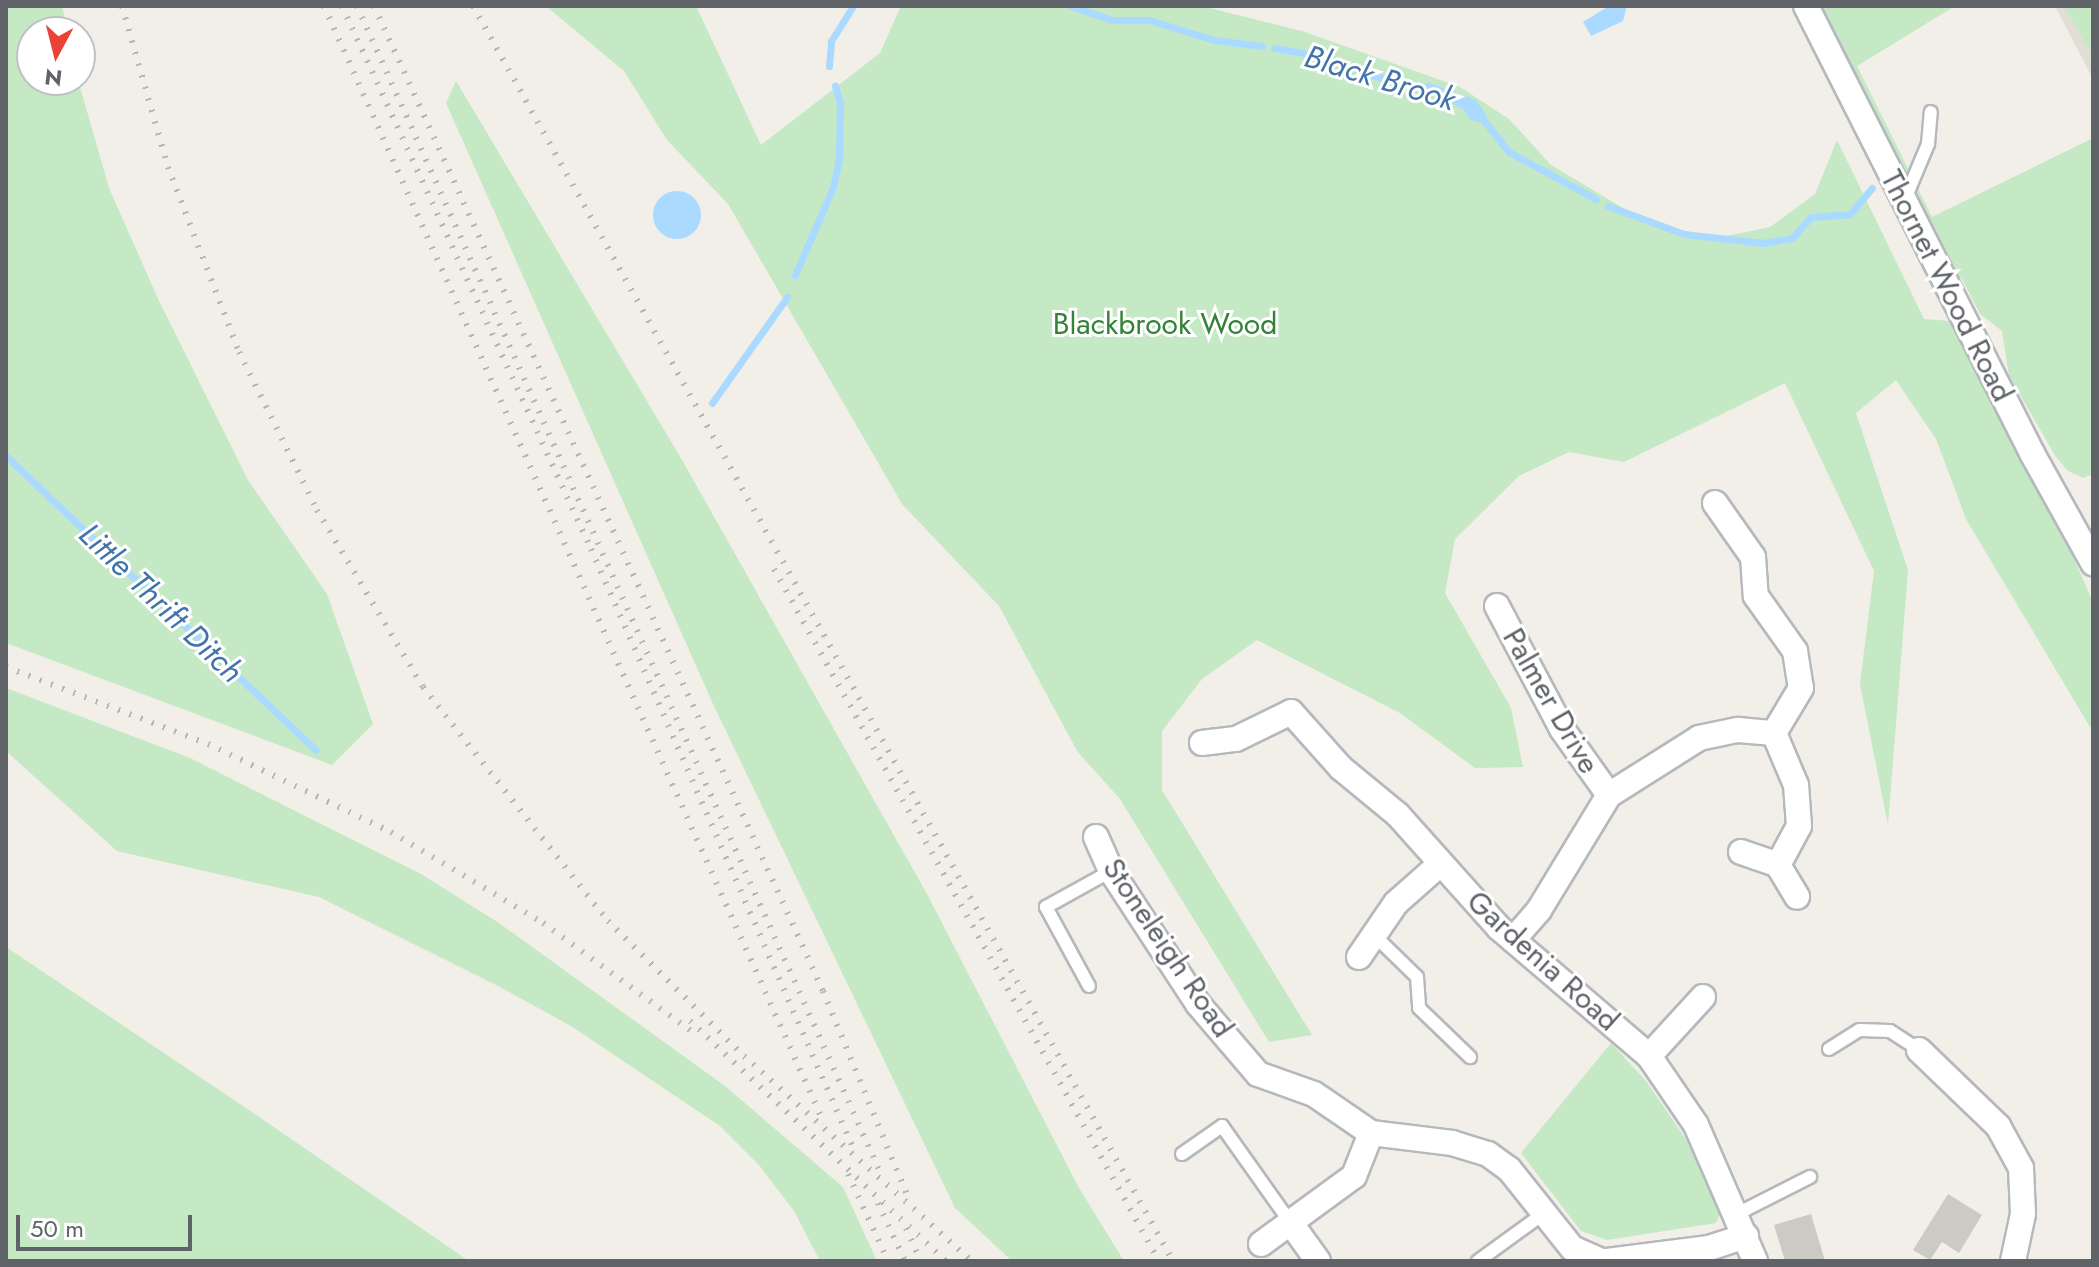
<!DOCTYPE html>
<style>
body{margin:0}
#map{position:relative;width:2099px;height:1267px;overflow:hidden;background:#f1efe8;font-family:Jost,sans-serif}
div>[style]{position:absolute}
[style*='--x']{left:calc(var(--x)*1px);top:calc(var(--y)*1px);width:calc(var(--w)*1px);rotate:calc(var(--a)*1deg)}
.education>*{inset:0;background:#e1ded6}
.green>*{inset:0;background:#c5e8c5}
.water>*{inset:0;background:#aadaff}
.round{border-radius:50%}
.stream>*{height:7px;margin:-3.5px;padding:0 3.5px;transform-origin:3.5px;border-radius:3.5px;background:#aadaff}
.building>*{inset:0;background:#cccac5}
.roads{filter:drop-shadow(2px 0 #b5b8bc) drop-shadow(-2px 0 #b5b8bc) drop-shadow(0 2px #b5b8bc) drop-shadow(0 -2px #b5b8bc)}
.lane>*{height:12px;margin:-6px;padding:0 6px;transform-origin:6px;border-radius:6px;background:#fff}
.street>*{height:24px;margin:-12px;padding:0 12px;transform-origin:12px;border-radius:12px;background:#fff}
.rail>*{height:6px;margin-top:-3px;transform-origin:0;background:repeating-linear-gradient(90deg,#b6b7b8 0 2px,transparent 0 12px)}
span{translate:-50% -50%;white-space:nowrap;text-align:center;line-height:1.15;-webkit-text-stroke:6px #fff;paint-order:stroke}
.street-label{font-size:30px;color:#5f6368}
.park-label{font-size:30px;color:#348238}
.water-label{font-size:32px;color:#4174aa;font-style:italic}
.frame{position:absolute;inset:0;border:8px solid #5f6368;pointer-events:none}
.north{position:absolute;left:16px;top:16px;width:80px;height:80px;box-sizing:border-box;background:#fff;border:2px solid #bfc1c3;border-radius:50%;rotate:187deg;font-size:22px;font-weight:700;line-height:32px;text-align:center;color:#5f6368}
.north::after{content:'';display:block;margin:auto;width:28px;height:36px;background:#ea4335;clip-path:polygon(50% 0,100% 100%,50% 72%,0 100%)}
.scale{position:absolute;left:16px;top:1215px;width:176px;height:36px;box-sizing:border-box;border:4px solid #5f6368;border-top:0;padding-left:10px;font-size:24px;line-height:28px;white-space:nowrap;color:#5f6368;-webkit-text-stroke:6px #fff;paint-order:stroke}
</style>
<div id="map">
<div class="education">
<div style="clip-path:polygon(2055px 6px,2093px 6px,2093px 79px)"></div>
</div>
<div class="green">
<div style="clip-path:polygon(6px 6px,62px 6px,68px 32px,32px 32px,32px 80px,78px 80px,109px 188px,159px 301px,248px 480px,327px 594px,373px 724px,332px 765px,6px 643px)"></div>
<div style="clip-path:polygon(546px 6px,696px 6px,761px 145px,880px 53px,901px 6px,1202px 6px,1302px 31px,1460px 87px,1509px 119px,1551px 165px,1628px 211px,1708px 240px,1770px 227px,1815px 194px,1837px 140px,1924px 319px,1950px 321px,2060px 528px,2093px 602px,2093px 732px,1966px 519px,1936px 439px,1896px 380px,1856px 413px,1908px 570px,1888px 825px,1860px 684px,1874px 571px,1785px 383px,1624px 462px,1569px 452px,1519px 476px,1455px 539px,1445px 593px,1511px 708px,1523px 767px,1475px 768px,1400px 713px,1257px 640px,1202px 679px,1162px 731px,1162px 790px,1312px 1035px,1269px 1042px,1120px 799px,1077px 751px,999px 606px,902px 504px,728px 204px,667px 140px,624px 71px)"></div>
<div style="clip-path:polygon(1795px 6px,1955px 6px,1857px 66px,1932px 217px,2093px 138px,2093px 474px,2083px 478px,2068px 471px,2056px 457px,2009px 376px,2002px 331px,1980px 314px,1961px 277px,1940px 291px)"></div>
<div style="clip-path:polygon(2064px 6px,2093px 6px,2093px 56px)"></div>
<div style="clip-path:polygon(456px 81px,682px 460px,927px 894px,1079px 1188px,1124px 1261px,1012px 1261px,955px 1208px,713px 704px,446px 103px)"></div>
<div style="clip-path:polygon(6px 688px,190px 758px,421px 874px,499px 923px,725px 1086px,843px 1187px,877px 1261px,820px 1261px,794px 1211px,759px 1165px,720px 1126px,571px 1026px,502px 988px,319px 897px,117px 851px,6px 751px)"></div>
<div style="clip-path:polygon(6px 947px,249px 1110px,469px 1261px,6px 1261px)"></div>
<div style="clip-path:polygon(1611px 1043px,1646px 1081px,1690px 1145px,1721px 1212px,1716px 1223px,1607px 1240px,1581px 1231px,1521px 1153px)"></div>
</div>
<div class="water">
<div style="clip-path:polygon(1609px 6px,1627px 6px,1623px 21px,1591px 36px,1583px 22px)"></div>
<div style="clip-path:polygon(1427px 82px,1476px 100px,1487px 116px,1480px 122px,1470px 120px,1463px 109px,1430px 92px)"></div>
<div class="round" style="left:653px;top:191px;width:48px;height:48px"></div>
</div>
<div class="stream">
<div style="--x:1071;--y:6;--w:43;--a:18.9"></div>
<div style="--x:1112;--y:20;--w:37;--a:0"></div>
<div style="--x:1149;--y:20;--w:68;--a:17.1"></div>
<div style="--x:1214;--y:40;--w:48;--a:7.1"></div>
<div style="--x:1274;--y:48;--w:55;--a:9.5"></div>
<div style="--x:1328;--y:57;--w:45;--a:23.7"></div>
<div style="--x:1369;--y:75;--w:68;--a:11.8"></div>
<div style="--x:829;--y:66;--w:25;--a:-85"></div>
<div style="--x:831;--y:41;--w:41;--a:-57.8"></div>
<div style="--x:1478;--y:113;--w:50;--a:51.5"></div>
<div style="--x:1509;--y:152;--w:99;--a:28.4"></div>
<div style="--x:1608;--y:206;--w:81;--a:20.2"></div>
<div style="--x:1684;--y:234;--w:80;--a:6.5"></div>
<div style="--x:1763;--y:243;--w:29;--a:-10"></div>
<div style="--x:1792;--y:238;--w:28;--a:-48"></div>
<div style="--x:1811;--y:217;--w:39;--a:-4"></div>
<div style="--x:1850;--y:214;--w:34;--a:-50"></div>
<div style="--x:795;--y:275;--w:96;--a:-66.6"></div>
<div style="--x:833;--y:187;--w:30;--a:-78"></div>
<div style="--x:839;--y:158;--w:55;--a:-89"></div>
<div style="--x:840;--y:103;--w:18;--a:-106"></div>
<div style="--x:712;--y:403;--w:130;--a:-54.7"></div>
<div style="--x:6;--y:456;--w:427;--a:43.5"></div>
</div>
<div class="building">
<div style="clip-path:polygon(1948px 1194px,1982px 1215px,1959px 1253px,1942px 1242px,1930px 1260px,1913px 1250px)"></div>
<div style="clip-path:polygon(1811px 1214px,1825px 1261px,1785px 1261px,1774px 1225px)"></div>
</div>
<div class="roads">
<div class="lane">
<div style="--x:1905;--y:199;--w:60;--a:-67.3"></div>
<div style="--x:1928;--y:144;--w:32;--a:-85"></div>
<div style="--x:1376;--y:937;--w:57;--a:44.3"></div>
<div style="--x:1417;--y:977;--w:31;--a:86"></div>
<div style="--x:1419;--y:1008;--w:71;--a:43.9"></div>
<div style="--x:1089;--y:986;--w:90;--a:-118.6"></div>
<div style="--x:1046;--y:907;--w:74;--a:-29"></div>
<div style="--x:1829;--y:1049;--w:36;--a:-32"></div>
<div style="--x:1860;--y:1030;--w:30;--a:2"></div>
<div style="--x:1890;--y:1031;--w:35;--a:33"></div>
<div style="--x:1182;--y:1154;--w:49;--a:-35"></div>
<div style="--x:1222;--y:1126;--w:118;--a:54.7"></div>
<div style="--x:1737;--y:1214;--w:82;--a:-26.9"></div>
<div style="--x:1478;--y:1261;--w:82;--a:-36"></div>
</div>
<div class="street">
<div style="--x:1806;--y:6;--w:503;--a:63.18"></div>
<div style="--x:2033;--y:455;--w:124;--a:60.9"></div>
<div style="--x:1715;--y:503;--w:66;--a:54.9"></div>
<div style="--x:1753;--y:557;--w:39;--a:86"></div>
<div style="--x:1756;--y:596;--w:67;--a:54.7"></div>
<div style="--x:1795;--y:651;--w:37;--a:81"></div>
<div style="--x:1801;--y:688;--w:52;--a:121"></div>
<div style="--x:1497;--y:606;--w:139;--a:62.1"></div>
<div style="--x:1562;--y:729;--w:81;--a:54.5"></div>
<div style="--x:1774;--y:733;--w:56;--a:67.1"></div>
<div style="--x:1796;--y:785;--w:41;--a:85.8"></div>
<div style="--x:1799;--y:826;--w:44;--a:118.3"></div>
<div style="--x:1778;--y:865;--w:37;--a:59"></div>
<div style="--x:1202;--y:743;--w:34;--a:-7"></div>
<div style="--x:1236;--y:739;--w:61;--a:-26.1"></div>
<div style="--x:1291;--y:712;--w:75;--a:48.2"></div>
<div style="--x:1341;--y:768;--w:74;--a:39.5"></div>
<div style="--x:1398;--y:815;--w:152;--a:48.2"></div>
<div style="--x:1499;--y:928;--w:197;--a:40.5"></div>
<div style="--x:1649;--y:1056;--w:83;--a:55.7"></div>
<div style="--x:1696;--y:1125;--w:148;--a:66.5"></div>
<div style="--x:1096;--y:837;--w:37;--a:66"></div>
<div style="--x:1111;--y:871;--w:159;--a:56.8"></div>
<div style="--x:1198;--y:1004;--w:92;--a:49.4"></div>
<div style="--x:1258;--y:1074;--w:59;--a:19.7"></div>
<div style="--x:1314;--y:1094;--w:69;--a:34.4"></div>
<div style="--x:1371;--y:1133;--w:82;--a:7"></div>
<div style="--x:1452;--y:1143;--w:38;--a:17"></div>
<div style="--x:1488;--y:1154;--w:26;--a:36"></div>
<div style="--x:1509;--y:1169;--w:101;--a:51.4"></div>
<div style="--x:1572;--y:1248;--w:32;--a:24"></div>
<div style="--x:1741;--y:852;--w:39;--a:19"></div>
<div style="--x:1513;--y:940;--w:40;--a:-49"></div>
<div style="--x:1539;--y:910;--w:135;--a:-58.7"></div>
<div style="--x:1609;--y:795;--w:107;--a:-32.3"></div>
<div style="--x:1699;--y:738;--w:40;--a:-12"></div>
<div style="--x:1738;--y:730;--w:36;--a:5"></div>
<div style="--x:1359;--y:957;--w:65;--a:-55.6"></div>
<div style="--x:1396;--y:903;--w:57;--a:-41.5"></div>
<div style="--x:1919;--y:1050;--w:110;--a:43.9"></div>
<div style="--x:1998;--y:1126;--w:48;--a:61.3"></div>
<div style="--x:2021;--y:1168;--w:46;--a:87.5"></div>
<div style="--x:2023;--y:1214;--w:48;--a:102"></div>
<div style="--x:1649;--y:1056;--w:80;--a:-47.5"></div>
<div style="--x:1290;--y:1222;--w:48;--a:54.3"></div>
<div style="--x:1261;--y:1244;--w:115;--a:-36.2"></div>
<div style="--x:1354;--y:1176;--w:46;--a:-68.4"></div>
<div style="--x:1607;--y:1261;--w:103;--a:-7.3"></div>
<div style="--x:1709;--y:1248;--w:39;--a:-18"></div>
</div>
</div>
<div class="rail">
<div style="--x:122;--y:6;--w:167;--a:74.1"></div>
<div style="--x:168;--y:167;--w:198;--a:69"></div>
<div style="--x:239;--y:352;--w:176;--a:63.7"></div>
<div style="--x:317;--y:510;--w:206;--a:59.1"></div>
<div style="--x:423;--y:687;--w:298;--a:51.7"></div>
<div style="--x:608;--y:921;--w:192;--a:44.8"></div>
<div style="--x:744;--y:1056;--w:307;--a:42"></div>
<div style="--x:324;--y:6;--w:1224;--a:65.89"></div>
<div style="--x:342;--y:6;--w:597;--a:65.37"></div>
<div style="--x:591;--y:549;--w:658;--a:66.36"></div>
<div style="--x:357;--y:6;--w:1280;--a:65.84"></div>
<div style="--x:374;--y:6;--w:1083;--a:65.49"></div>
<div style="--x:823;--y:991;--w:226;--a:67.6"></div>
<div style="--x:473;--y:6;--w:1437;--a:60.85"></div>
<div style="--x:774;--y:569;--w:792;--a:60.91"></div>
<div style="--x:6;--y:667;--w:216;--a:20.9"></div>
<div style="--x:208;--y:744;--w:203;--a:25.7"></div>
<div style="--x:391;--y:832;--w:177;--a:30.9"></div>
<div style="--x:543;--y:923;--w:188;--a:36.1"></div>
<div style="--x:690;--y:1021;--w:351;--a:43.2"></div>
<div style="--x:848;--y:1174;--w:96;--a:65.3"></div>
<div style="--x:878;--y:1203;--w:64;--a:65"></div>
<div style="--x:906;--y:1228;--w:36;--a:66"></div>
</div>
<div class="street-label">
<span style="left:1947px;top:286px;rotate:63deg">Thornet Wood Road</span>
<span style="left:1551px;top:701px;rotate:60deg">Palmer Drive</span>
<span style="left:1168px;top:948px;rotate:56deg">Stoneleigh Road</span>
<span style="left:1543px;top:961px;rotate:42deg">Gardenia Road</span>
</div>
<div class="park-label">
<span style="left:1165px;top:324px">Blackbrook Wood</span>
</div>
<div class="water-label">
<span style="left:1380px;top:78px;rotate:17deg">Black Brook</span>
<span style="left:161px;top:603px;rotate:44deg">Little Thrift Ditch</span>
</div>
<div class="frame"></div>
<div class="north">N</div>
<div class="scale">50 m</div>
</div>
